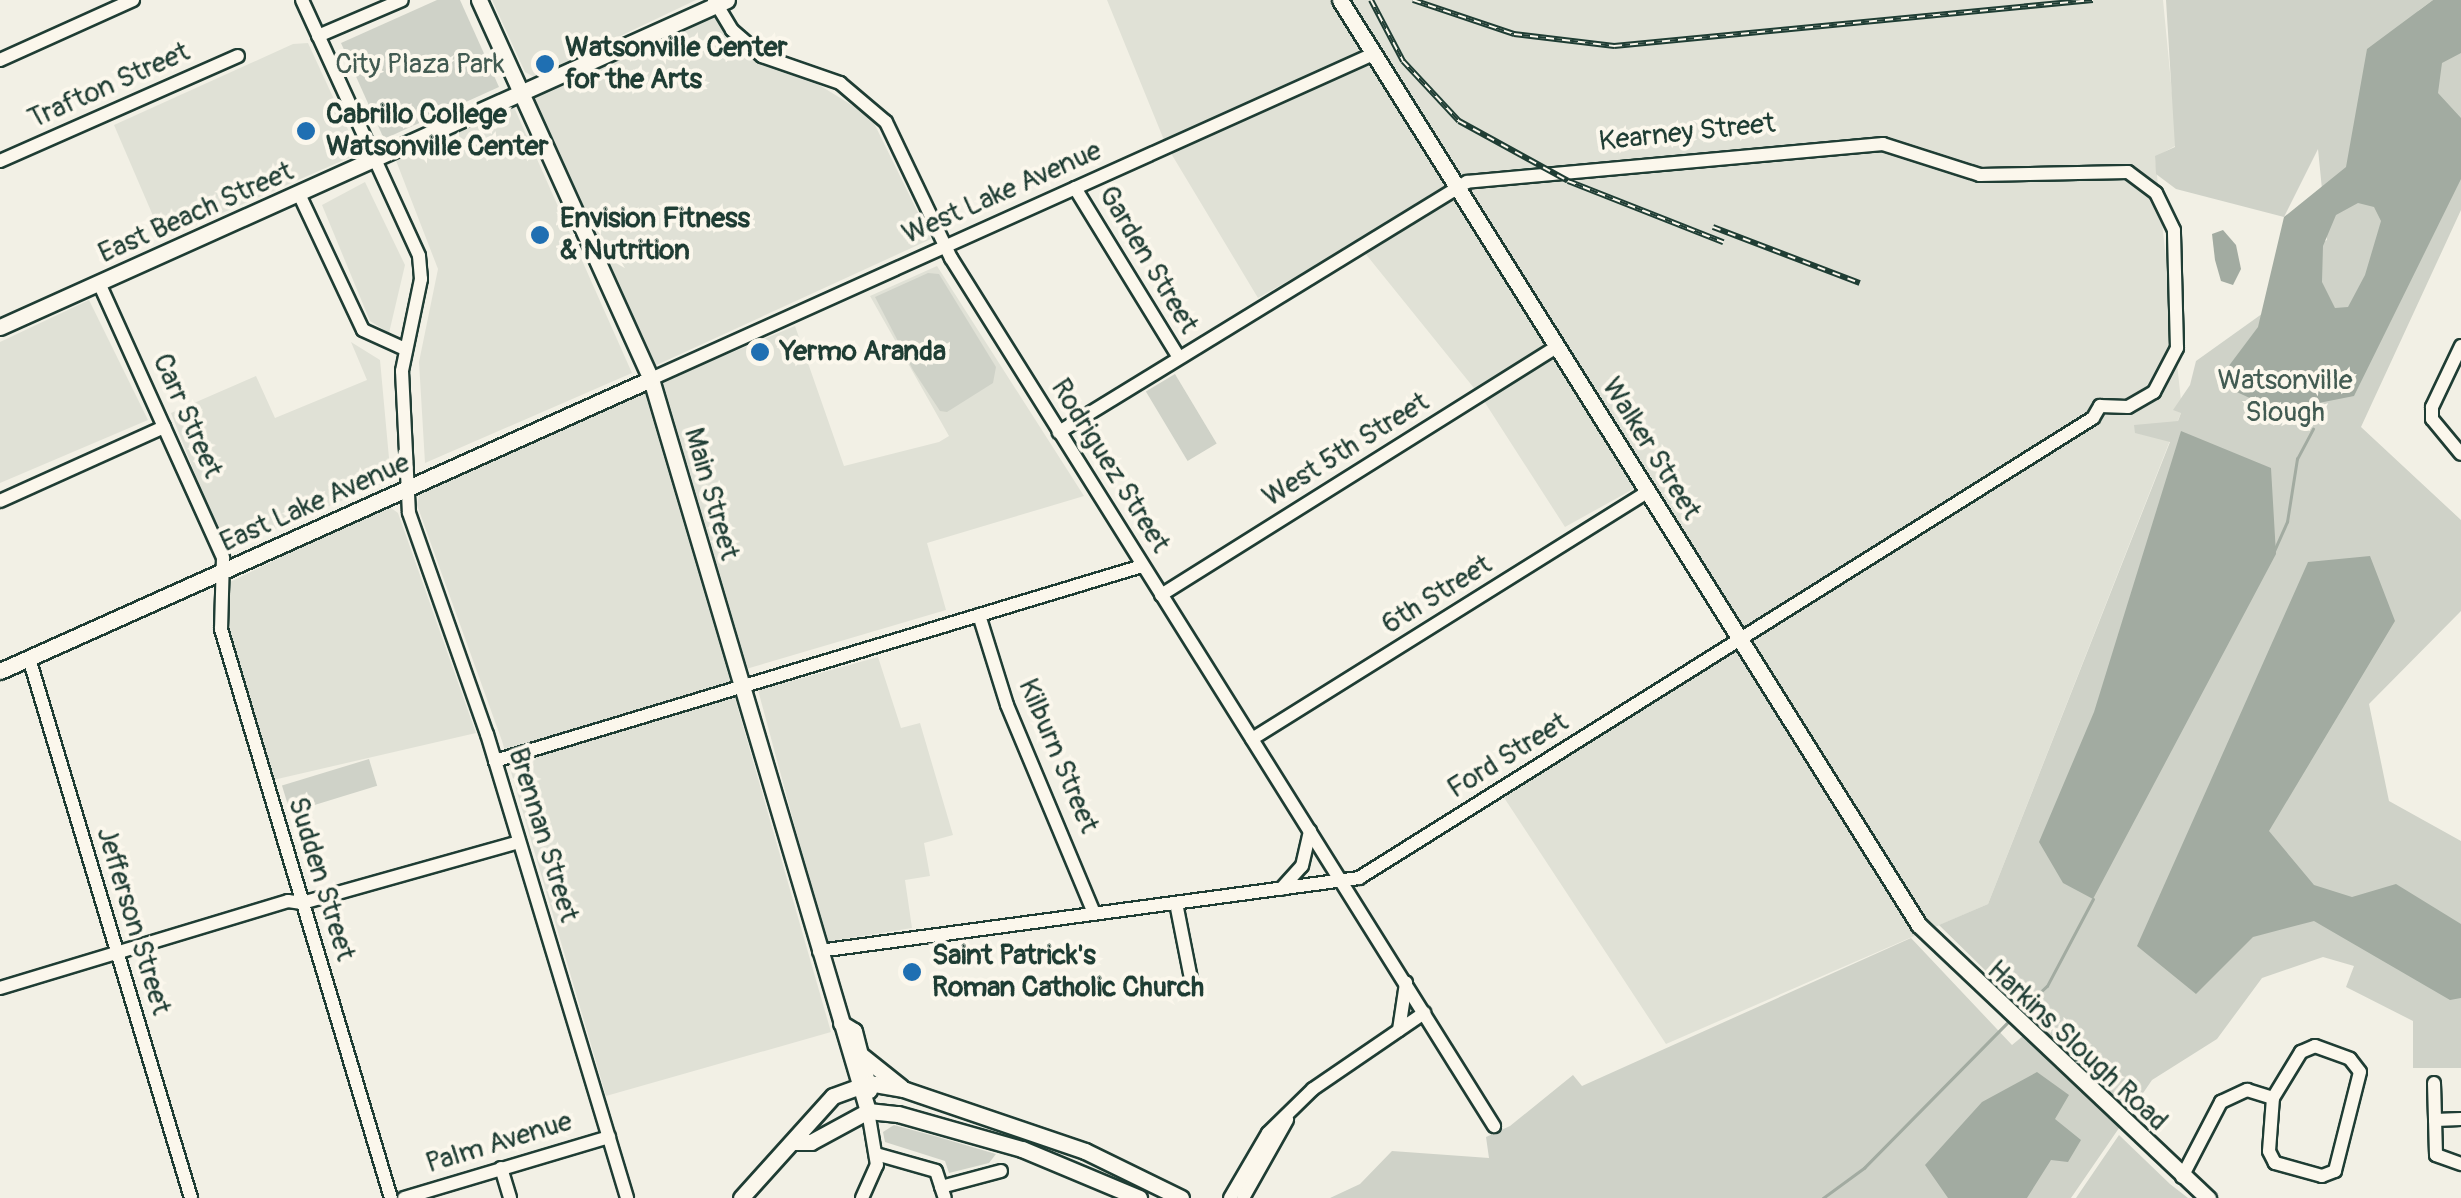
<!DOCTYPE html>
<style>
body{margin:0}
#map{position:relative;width:2461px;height:1198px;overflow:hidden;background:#f2f0e5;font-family:Pangolin,sans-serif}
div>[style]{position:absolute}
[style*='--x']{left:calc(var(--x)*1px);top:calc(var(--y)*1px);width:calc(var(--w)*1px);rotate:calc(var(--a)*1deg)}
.built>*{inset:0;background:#e0e1d6}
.green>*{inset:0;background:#cfd2c8;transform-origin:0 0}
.water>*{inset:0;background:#a2aba1}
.stream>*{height:2.5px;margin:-1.25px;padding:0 1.25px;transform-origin:1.25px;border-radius:1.25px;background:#a2aba1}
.roads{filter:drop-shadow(2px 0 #1f3d34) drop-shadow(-2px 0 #1f3d34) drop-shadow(0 2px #1f3d34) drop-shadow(0 -2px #1f3d34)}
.minor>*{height:12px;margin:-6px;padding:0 6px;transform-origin:6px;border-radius:6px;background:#fbf7ec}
.major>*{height:15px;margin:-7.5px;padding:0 7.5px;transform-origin:7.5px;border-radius:7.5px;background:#fbf7ec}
.rail>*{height:6px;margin-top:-3px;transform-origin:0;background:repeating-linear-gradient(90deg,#fbf7ec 0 8px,#1f3d34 0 16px);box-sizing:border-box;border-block:2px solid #1f3d34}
.dots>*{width:28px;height:28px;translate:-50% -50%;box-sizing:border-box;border:5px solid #fbf7ec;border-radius:50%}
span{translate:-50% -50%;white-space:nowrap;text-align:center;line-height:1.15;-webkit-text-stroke:8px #fbf7ec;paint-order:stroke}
.poi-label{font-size:28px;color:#1f3d34;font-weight:700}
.left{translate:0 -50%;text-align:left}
.park-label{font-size:28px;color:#425b52}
.street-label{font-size:28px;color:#1f3d34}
</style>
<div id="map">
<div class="built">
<div style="clip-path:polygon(492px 0,696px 0,534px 77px,525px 72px)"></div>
<div style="clip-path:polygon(1107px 0,2163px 0,2177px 145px,2155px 157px,2182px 410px,1988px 904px,1666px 1044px,1499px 790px,1733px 641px,1637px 487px,1565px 527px,1482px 398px,1356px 242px,1258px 298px,1166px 145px)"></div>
<div style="clip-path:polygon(711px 7px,756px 60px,816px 83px,871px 117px,931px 239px,650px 368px,525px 94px)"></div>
<div style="clip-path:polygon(308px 43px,357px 149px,353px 156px,163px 239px,114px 125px,293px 44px)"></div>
<div style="clip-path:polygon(513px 105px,632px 373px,425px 463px,419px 362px,438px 269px,395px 158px)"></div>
<div style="clip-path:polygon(365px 182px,405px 265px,389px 333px,370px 321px,322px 205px)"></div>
<div style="clip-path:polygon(937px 266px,1084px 496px,927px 543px,946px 610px,746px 669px,656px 384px,795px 326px,844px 466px,939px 442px,949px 436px,870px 296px)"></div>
<div style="clip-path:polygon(89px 300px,148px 420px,0 483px,0 342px)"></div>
<div style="clip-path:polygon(351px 342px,380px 360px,390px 469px,381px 484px,225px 550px,171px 413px,256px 376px,275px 418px,367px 380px)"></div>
<div style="clip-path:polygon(644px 382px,831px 1032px,606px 1096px,502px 741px,417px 505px,420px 491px)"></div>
<div style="clip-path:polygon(387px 505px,398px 513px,476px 733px,273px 780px,223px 610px,230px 582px)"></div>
<div style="clip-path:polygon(878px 657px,901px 728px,920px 723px,953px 835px,924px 843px,930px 876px,905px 880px,912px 928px,826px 942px,758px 690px)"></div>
</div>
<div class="green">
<div style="clip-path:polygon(437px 0,460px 0,499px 87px,384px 139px,341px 43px)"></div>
<div style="clip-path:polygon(2166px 0,2433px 0,2418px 11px,2461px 0,2461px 210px,2361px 427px,2461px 520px,2461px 611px,2369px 704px,2389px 801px,2461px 841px,2461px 1068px,2413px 1068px,2413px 1021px,2346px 987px,2354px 966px,2323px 957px,2262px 978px,2217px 1039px,2152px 1080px,2071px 1198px,1330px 1198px,1360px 1184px,1392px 1151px,1489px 1158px,1486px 1137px,1510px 1126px,1573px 1075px,1582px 1086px,1911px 938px,2012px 1045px,2039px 1023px,1939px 925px,1988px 904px,2170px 442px,2135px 433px,2134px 425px,2178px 421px,2181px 413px,2173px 410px,2190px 385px,2196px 361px,2273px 306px,2295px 255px,2327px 240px,2318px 149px,2284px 217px,2176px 189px,2156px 174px,2155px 156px,2175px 147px)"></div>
<div style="clip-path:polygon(928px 273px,939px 274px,996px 367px,993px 383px,947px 412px,940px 411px,913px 370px,875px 297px)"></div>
<div style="left:1175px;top:374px;width:81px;height:34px;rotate:59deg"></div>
<div style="left:369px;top:759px;width:28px;height:91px;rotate:73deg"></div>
<div style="clip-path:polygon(894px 1125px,938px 1137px,996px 1154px,989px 1163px,949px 1173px,945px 1161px,885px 1142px,883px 1132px)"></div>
<div style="clip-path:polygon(2119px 1135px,2170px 1184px,2188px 1198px,2076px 1198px)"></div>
</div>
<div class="water">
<div style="clip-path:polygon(evenodd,2433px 0,2461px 0,2461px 53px,2442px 63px,2438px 93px,2461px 118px,2461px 179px,2354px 396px,2278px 411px,2228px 388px,2228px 367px,2258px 327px,2284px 217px,2346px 167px,2367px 49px,2433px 0,2358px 203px,2374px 207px,2381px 221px,2365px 275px,2348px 307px,2335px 308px,2322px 282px,2323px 246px,2336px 215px,2358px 203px)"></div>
<div style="clip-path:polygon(2223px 230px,2236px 245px,2241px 269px,2233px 285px,2221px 281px,2215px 260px,2212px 234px)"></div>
<div style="clip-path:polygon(2181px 431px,2271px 468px,2276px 554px,2093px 899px,2063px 883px,2039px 842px,2094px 712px)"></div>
<div style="clip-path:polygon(2370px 556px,2395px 621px,2269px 831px,2314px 885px,2352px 897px,2396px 884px,2461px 924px,2461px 998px,2450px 1000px,2314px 921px,2253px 937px,2196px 994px,2137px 946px,2308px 562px)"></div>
<div style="clip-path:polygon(2037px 1072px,2069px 1095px,2055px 1119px,2081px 1140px,2068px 1162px,2051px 1160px,2027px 1198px,1948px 1198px,1925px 1165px,1982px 1102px)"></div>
</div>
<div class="stream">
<div style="--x:2274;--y:551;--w:32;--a:-66"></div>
<div style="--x:2287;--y:522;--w:64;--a:-81"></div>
<div style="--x:2297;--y:459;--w:34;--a:-62"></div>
<div style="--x:2019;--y:1012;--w:38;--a:-43"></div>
<div style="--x:2047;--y:986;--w:98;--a:-62.1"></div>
<div style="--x:1823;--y:1198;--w:51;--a:-36.2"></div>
<div style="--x:1864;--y:1168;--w:206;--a:-45.4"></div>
</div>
<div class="roads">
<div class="minor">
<div style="--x:302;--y:0;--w:281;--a:65.4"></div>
<div style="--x:419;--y:256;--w:23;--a:85"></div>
<div style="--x:421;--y:279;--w:94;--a:101.7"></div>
<div style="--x:402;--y:371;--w:142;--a:87.2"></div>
<div style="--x:409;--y:513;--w:234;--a:70.6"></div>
<div style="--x:487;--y:734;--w:485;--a:73.2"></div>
<div style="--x:714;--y:0;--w:35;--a:59"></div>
<div style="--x:732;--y:30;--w:40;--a:41"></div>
<div style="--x:762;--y:56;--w:83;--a:19.1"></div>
<div style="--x:840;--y:83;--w:60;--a:40.3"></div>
<div style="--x:886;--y:122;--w:151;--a:64.5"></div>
<div style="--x:951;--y:258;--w:1024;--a:57.97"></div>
<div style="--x:318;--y:36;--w:91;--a:-23.2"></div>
<div style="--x:0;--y:60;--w:146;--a:-24.3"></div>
<div style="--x:0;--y:161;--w:260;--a:-23.8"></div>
<div style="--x:1075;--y:188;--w:199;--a:58.5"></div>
<div style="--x:299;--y:194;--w:150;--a:64.8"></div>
<div style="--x:363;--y:330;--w:46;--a:24.3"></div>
<div style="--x:99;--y:283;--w:302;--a:65.7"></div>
<div style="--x:223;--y:558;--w:71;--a:91.6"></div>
<div style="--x:221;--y:629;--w:594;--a:73.37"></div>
<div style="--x:2461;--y:346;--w:68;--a:115.4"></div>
<div style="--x:2432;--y:407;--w:12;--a:90"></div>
<div style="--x:2432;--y:419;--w:45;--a:50.4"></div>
<div style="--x:651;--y:379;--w:792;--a:-24.23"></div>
<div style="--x:0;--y:501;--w:180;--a:-24.3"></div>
<div style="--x:1161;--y:595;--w:467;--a:-32.1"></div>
<div style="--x:979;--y:615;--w:94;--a:72.7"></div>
<div style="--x:1007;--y:705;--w:225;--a:67.3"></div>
<div style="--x:29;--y:658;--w:564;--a:73.3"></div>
<div style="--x:1252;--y:739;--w:467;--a:-32"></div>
<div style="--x:495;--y:761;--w:676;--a:-16.77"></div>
<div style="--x:1281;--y:889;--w:31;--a:-48"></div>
<div style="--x:1302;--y:866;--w:36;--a:-77"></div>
<div style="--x:1176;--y:903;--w:83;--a:78.8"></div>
<div style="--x:819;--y:951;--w:545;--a:-7.7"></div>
<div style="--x:1359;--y:878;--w:866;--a:-32.08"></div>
<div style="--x:2093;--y:418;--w:14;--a:-60"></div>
<div style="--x:2100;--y:406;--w:28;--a:2"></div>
<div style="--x:2128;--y:407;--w:30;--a:-30"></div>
<div style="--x:2154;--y:392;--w:50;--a:-62.4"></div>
<div style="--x:2177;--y:348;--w:118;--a:-91.5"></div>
<div style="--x:2174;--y:230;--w:41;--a:-115.9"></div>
<div style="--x:2156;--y:193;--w:35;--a:-143"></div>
<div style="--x:2128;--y:172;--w:148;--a:178.8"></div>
<div style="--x:1980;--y:175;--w:102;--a:-162.3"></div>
<div style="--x:1883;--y:144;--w:418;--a:174.8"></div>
<div style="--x:1467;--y:182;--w:479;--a:148.5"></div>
<div style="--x:0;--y:988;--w:301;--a:-16.8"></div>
<div style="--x:288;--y:901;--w:14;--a:8"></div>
<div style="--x:302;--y:903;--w:225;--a:-15.7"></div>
<div style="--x:1399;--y:1030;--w:48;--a:-81.5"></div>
<div style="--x:2434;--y:1083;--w:72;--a:88.4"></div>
<div style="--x:2436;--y:1155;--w:27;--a:20"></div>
<div style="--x:2435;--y:1120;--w:26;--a:-2"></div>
<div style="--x:876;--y:1154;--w:62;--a:15.8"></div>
<div style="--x:936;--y:1171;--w:28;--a:72"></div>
<div style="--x:501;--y:1168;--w:31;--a:73"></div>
<div style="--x:2182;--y:1177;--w:85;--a:-62.5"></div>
<div style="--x:2221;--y:1102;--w:29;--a:-25"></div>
<div style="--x:2247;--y:1090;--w:27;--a:17"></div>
<div style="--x:2273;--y:1098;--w:54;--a:-58.7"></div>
<div style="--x:2301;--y:1052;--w:15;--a:-23"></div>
<div style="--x:2315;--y:1046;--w:37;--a:20"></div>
<div style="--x:2350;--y:1059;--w:16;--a:52"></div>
<div style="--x:2360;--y:1072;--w:102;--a:104.2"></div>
<div style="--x:2335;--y:1171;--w:14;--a:159"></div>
<div style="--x:2322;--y:1176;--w:49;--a:-164.5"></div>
<div style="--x:2275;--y:1163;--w:13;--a:-117"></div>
<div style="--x:2269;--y:1151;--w:53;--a:-85.7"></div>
<div style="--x:941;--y:1187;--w:62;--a:-14.9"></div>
<div style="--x:404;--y:1198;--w:214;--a:-16.6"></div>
<div style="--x:862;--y:1198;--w:36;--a:-66"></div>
<div style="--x:877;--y:1165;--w:55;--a:-99.5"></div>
<div style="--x:1230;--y:1198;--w:75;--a:-59.7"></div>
<div style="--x:1268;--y:1133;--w:63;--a:-44.4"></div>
<div style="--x:1313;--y:1089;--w:135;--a:-34.4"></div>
<div style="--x:1243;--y:1198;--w:90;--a:-60.6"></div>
</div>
<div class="major">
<div style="--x:479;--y:0;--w:416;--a:65.6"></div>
<div style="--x:651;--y:379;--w:763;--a:73.49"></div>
<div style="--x:1340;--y:0;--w:1091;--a:57.96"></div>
<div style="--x:1919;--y:925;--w:398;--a:43.4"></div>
<div style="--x:0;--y:327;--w:797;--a:-24.22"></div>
<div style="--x:0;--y:671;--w:713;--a:-24.16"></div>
<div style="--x:841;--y:1023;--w:15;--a:32"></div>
<div style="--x:854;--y:1031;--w:61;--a:75.7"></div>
<div style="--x:861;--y:1055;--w:51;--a:38.7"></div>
<div style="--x:793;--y:1142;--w:18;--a:0"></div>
<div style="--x:811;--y:1142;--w:65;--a:-28.5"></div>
<div style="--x:868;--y:1111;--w:30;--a:6"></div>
<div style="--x:898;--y:1114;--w:129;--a:15.8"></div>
<div style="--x:1022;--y:1149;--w:127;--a:22.7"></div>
<div style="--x:741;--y:1198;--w:137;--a:-48"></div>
<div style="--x:833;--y:1096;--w:38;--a:-20"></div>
<div style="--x:869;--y:1083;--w:35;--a:10"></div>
<div style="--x:903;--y:1089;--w:192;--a:18.8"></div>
<div style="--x:1085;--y:1151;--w:107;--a:26.1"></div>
</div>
</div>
<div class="rail">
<div style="--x:1371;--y:0;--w:69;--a:62.3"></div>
<div style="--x:1403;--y:61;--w:82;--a:47"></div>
<div style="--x:1459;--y:121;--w:124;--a:28.8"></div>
<div style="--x:1568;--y:181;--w:167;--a:21.5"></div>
<div style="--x:1413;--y:0;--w:107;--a:18.6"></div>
<div style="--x:1514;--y:34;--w:101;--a:6.8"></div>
<div style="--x:1614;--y:46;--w:481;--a:-5.5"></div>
<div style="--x:1713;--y:227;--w:157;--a:20.9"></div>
</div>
<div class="dots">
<div style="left:545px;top:64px;background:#1f6fb2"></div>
<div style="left:306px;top:131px;background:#1f6fb2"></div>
<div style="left:540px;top:235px;background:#1f6fb2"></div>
<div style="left:760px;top:352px;background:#1f6fb2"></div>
<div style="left:912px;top:972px;background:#1f6fb2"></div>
</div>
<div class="poi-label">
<span class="left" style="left:565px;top:64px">Watsonville Center<br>for the Arts</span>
<span class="left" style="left:326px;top:131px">Cabrillo College<br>Watsonville Center</span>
<span class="left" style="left:560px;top:235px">Envision Fitness<br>&amp; Nutrition</span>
<span class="left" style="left:780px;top:352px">Yermo Aranda</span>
<span class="left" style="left:932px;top:972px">Saint Patrick's<br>Roman Catholic Church</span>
</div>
<div class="park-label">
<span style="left:420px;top:65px">City Plaza Park</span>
<span style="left:2285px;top:397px">Watsonville<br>Slough</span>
</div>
<div class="street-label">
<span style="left:109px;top:86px;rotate:-24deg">Trafton Street</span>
<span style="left:1687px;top:133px;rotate:-6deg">Kearney Street</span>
<span style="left:1002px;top:193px;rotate:-24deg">West Lake Avenue</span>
<span style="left:196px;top:213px;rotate:-24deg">East Beach Street</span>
<span style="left:1148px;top:260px;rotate:59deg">Garden Street</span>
<span style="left:187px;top:416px;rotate:66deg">Carr Street</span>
<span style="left:1651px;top:449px;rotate:58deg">Walker Street</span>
<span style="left:1346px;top:450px;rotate:-32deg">West 5th Street</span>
<span style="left:1110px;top:466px;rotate:58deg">Rodriguez Street</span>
<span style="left:711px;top:494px;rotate:74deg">Main Street</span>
<span style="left:315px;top:503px;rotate:-24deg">East Lake Avenue</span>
<span style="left:1437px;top:595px;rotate:-32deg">6th Street</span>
<span style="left:1058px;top:756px;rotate:67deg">Kilburn Street</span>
<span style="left:1508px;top:756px;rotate:-32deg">Ford Street</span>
<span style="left:543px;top:835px;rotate:73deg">Brennan Street</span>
<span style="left:321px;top:879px;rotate:73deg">Sudden Street</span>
<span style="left:133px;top:921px;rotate:73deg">Jefferson Street</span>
<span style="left:2077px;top:1046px;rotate:43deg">Harkins Slough Road</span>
<span style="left:499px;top:1143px;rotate:-17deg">Palm Avenue</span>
</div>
</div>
